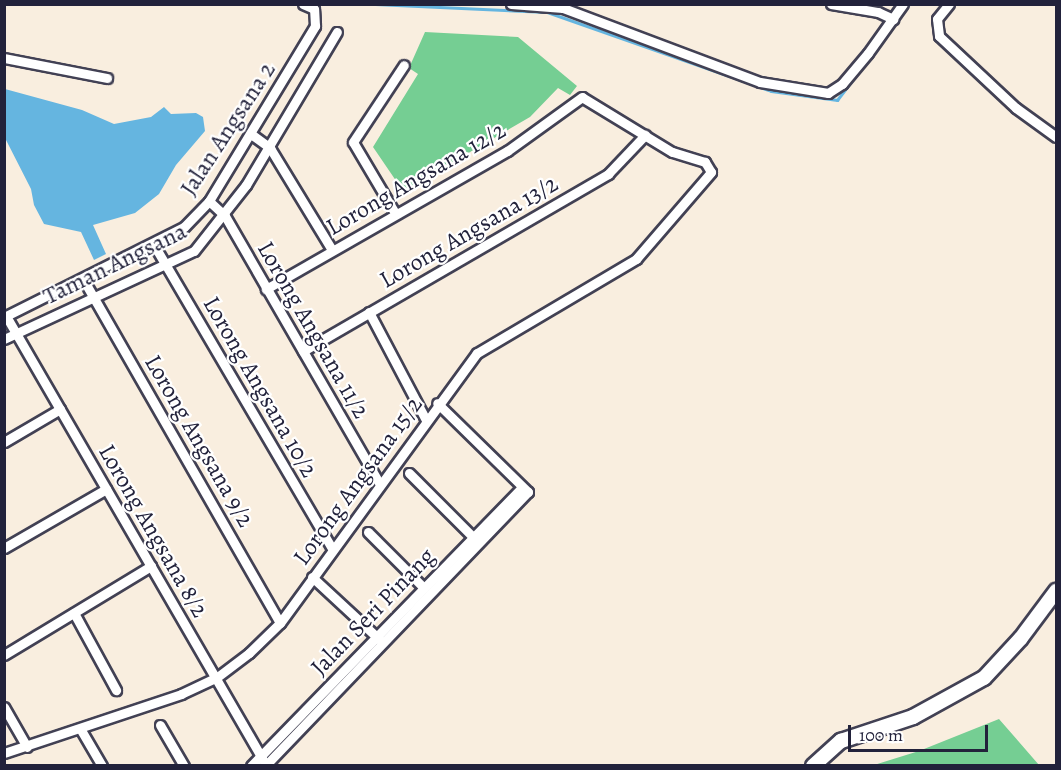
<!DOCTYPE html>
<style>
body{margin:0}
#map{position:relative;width:1061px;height:770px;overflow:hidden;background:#f9eedf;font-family:Alegreya,serif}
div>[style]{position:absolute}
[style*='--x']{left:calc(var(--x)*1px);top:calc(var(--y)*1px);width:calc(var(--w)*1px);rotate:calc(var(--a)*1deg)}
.green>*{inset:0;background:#75ce93}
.water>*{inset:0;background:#65b5e0}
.stream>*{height:3px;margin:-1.5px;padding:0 1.5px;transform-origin:1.5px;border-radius:1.5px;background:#65b5e0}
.roads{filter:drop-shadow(2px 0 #424154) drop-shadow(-2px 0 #424154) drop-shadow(0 2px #424154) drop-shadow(0 -2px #424154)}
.street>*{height:9px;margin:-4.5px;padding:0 4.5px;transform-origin:4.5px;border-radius:4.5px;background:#fff}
.secondary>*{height:14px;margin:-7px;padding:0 7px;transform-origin:7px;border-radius:7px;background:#fff}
span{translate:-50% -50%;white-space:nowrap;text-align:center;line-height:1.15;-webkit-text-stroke:4.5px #fff;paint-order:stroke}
.street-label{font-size:24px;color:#22223b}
.frame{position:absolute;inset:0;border:6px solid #22223b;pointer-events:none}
.scale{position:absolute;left:848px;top:725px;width:140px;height:27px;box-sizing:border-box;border:3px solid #22223b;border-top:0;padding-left:8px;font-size:18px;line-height:21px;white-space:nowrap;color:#22223b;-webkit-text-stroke:4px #fff;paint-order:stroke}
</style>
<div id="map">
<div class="green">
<div style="clip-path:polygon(425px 32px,518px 37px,577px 86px,570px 95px,558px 88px,530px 117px,403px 191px,373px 147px,418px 74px,409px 68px)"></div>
<div style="clip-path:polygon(999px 719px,1039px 765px,874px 765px,919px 751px)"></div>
</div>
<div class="water">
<div style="clip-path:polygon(5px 89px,82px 110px,114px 124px,151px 117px,164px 107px,171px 114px,196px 113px,203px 117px,205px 131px,176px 165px,159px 194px,135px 213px,93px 225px,106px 254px,94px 260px,81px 232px,44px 224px,34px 205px,31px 189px,5px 138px)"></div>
</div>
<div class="stream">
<div style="--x:375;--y:4;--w:172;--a:2.7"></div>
<div style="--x:547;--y:12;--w:238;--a:19.4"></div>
<div style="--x:771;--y:91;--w:67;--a:7.8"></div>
<div style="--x:837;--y:100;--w:44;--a:-52.4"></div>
<div style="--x:888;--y:33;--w:36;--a:-54"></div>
</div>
<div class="roads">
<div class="street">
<div style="--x:511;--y:4;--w:52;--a:4.4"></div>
<div style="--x:563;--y:8;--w:4;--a:-90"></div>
<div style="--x:831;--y:4;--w:48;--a:9.7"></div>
<div style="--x:878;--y:12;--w:17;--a:25"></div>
<div style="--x:949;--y:4;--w:19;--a:129"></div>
<div style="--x:937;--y:19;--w:17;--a:83"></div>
<div style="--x:939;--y:36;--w:105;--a:43.1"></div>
<div style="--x:1016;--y:108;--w:49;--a:35.9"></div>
<div style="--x:563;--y:8;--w:210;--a:20.6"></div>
<div style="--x:760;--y:82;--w:69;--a:9.2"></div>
<div style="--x:828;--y:93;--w:17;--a:-33"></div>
<div style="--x:842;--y:84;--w:40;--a:-50"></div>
<div style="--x:868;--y:53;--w:60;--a:-54.5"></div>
<div style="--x:4;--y:58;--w:105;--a:11"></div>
<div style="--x:251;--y:134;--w:24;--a:36"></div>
<div style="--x:270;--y:148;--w:119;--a:58.7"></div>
<div style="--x:209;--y:201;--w:22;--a:43"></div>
<div style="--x:225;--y:216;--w:308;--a:60"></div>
<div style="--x:395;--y:213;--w:82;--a:-120.6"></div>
<div style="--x:353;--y:142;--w:92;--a:-56.5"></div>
<div style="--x:154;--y:245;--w:351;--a:59.6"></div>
<div style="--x:83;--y:279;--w:396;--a:60.2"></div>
<div style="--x:369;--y:312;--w:122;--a:62.2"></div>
<div style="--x:6;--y:316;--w:519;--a:59.93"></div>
<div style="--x:4;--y:317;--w:201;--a:-26.6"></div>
<div style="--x:184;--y:227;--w:36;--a:-46"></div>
<div style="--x:209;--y:201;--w:205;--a:-58.8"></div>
<div style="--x:315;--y:26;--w:17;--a:-93"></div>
<div style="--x:314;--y:9;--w:12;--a:-156"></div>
<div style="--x:4;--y:339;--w:209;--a:-24.9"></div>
<div style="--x:194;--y:251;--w:84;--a:-51.8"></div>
<div style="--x:246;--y:185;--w:178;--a:-59.3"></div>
<div style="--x:303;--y:351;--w:353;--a:-30.1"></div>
<div style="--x:608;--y:174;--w:54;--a:-46.5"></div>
<div style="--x:4;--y:442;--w:65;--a:-30.5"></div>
<div style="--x:409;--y:473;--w:91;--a:45"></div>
<div style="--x:368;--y:532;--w:79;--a:45"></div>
<div style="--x:4;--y:548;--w:118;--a:-30"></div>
<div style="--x:312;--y:577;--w:94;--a:42.8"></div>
<div style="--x:74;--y:613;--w:88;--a:61.4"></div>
<div style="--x:4;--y:655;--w:172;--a:-31.2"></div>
<div style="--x:4;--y:707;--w:46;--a:60.1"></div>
<div style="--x:160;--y:725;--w:48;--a:59.7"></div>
<div style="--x:81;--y:730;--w:42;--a:59.7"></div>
<div style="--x:4;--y:753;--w:187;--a:-18.4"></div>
<div style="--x:181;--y:694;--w:38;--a:-25"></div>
<div style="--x:216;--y:678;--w:41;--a:-37.1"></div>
<div style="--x:249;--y:653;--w:43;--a:-44.1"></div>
<div style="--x:280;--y:623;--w:334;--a:-53.9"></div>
<div style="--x:477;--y:353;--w:185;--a:-30.6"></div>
<div style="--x:636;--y:259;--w:115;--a:-49.2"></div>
<div style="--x:711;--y:172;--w:12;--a:-121"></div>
<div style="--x:705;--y:162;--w:34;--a:-163"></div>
<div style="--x:672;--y:152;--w:105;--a:-148.6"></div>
<div style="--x:582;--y:97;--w:92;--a:144.2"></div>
<div style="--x:507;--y:151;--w:278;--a:150.2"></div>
<div style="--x:251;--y:766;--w:389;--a:-45.8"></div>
<div style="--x:265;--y:766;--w:380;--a:-46.2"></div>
<div style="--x:528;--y:492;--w:127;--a:-135.6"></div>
</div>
<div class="secondary">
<div style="--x:813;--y:766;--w:38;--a:-42"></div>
<div style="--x:841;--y:741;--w:76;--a:-18.4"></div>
<div style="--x:913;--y:717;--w:81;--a:-28.8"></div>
<div style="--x:984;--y:678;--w:54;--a:-47.2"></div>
<div style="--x:1021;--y:638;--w:59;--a:-53.3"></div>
</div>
</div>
<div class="street-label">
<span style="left:228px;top:129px;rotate:-57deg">Jalan Angsana 2</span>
<span style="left:416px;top:179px;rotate:-30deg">Lorong Angsana 12/2</span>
<span style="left:469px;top:232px;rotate:-30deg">Lorong Angsana 13/2</span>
<span style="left:115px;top:264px;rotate:-26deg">Taman Angsana</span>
<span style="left:313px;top:330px;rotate:60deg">Lorong Angsana 11/2</span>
<span style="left:260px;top:387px;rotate:60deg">Lorong Angsana 10/2</span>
<span style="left:199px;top:441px;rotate:60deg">Lorong Angsana 9/2</span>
<span style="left:358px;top:481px;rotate:-54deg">Lorong Angsana 15/2</span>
<span style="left:153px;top:531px;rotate:60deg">Lorong Angsana 8/2</span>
<span style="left:373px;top:612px;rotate:-46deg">Jalan Seri Pinang</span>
</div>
<div class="frame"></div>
<div class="scale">100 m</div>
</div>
